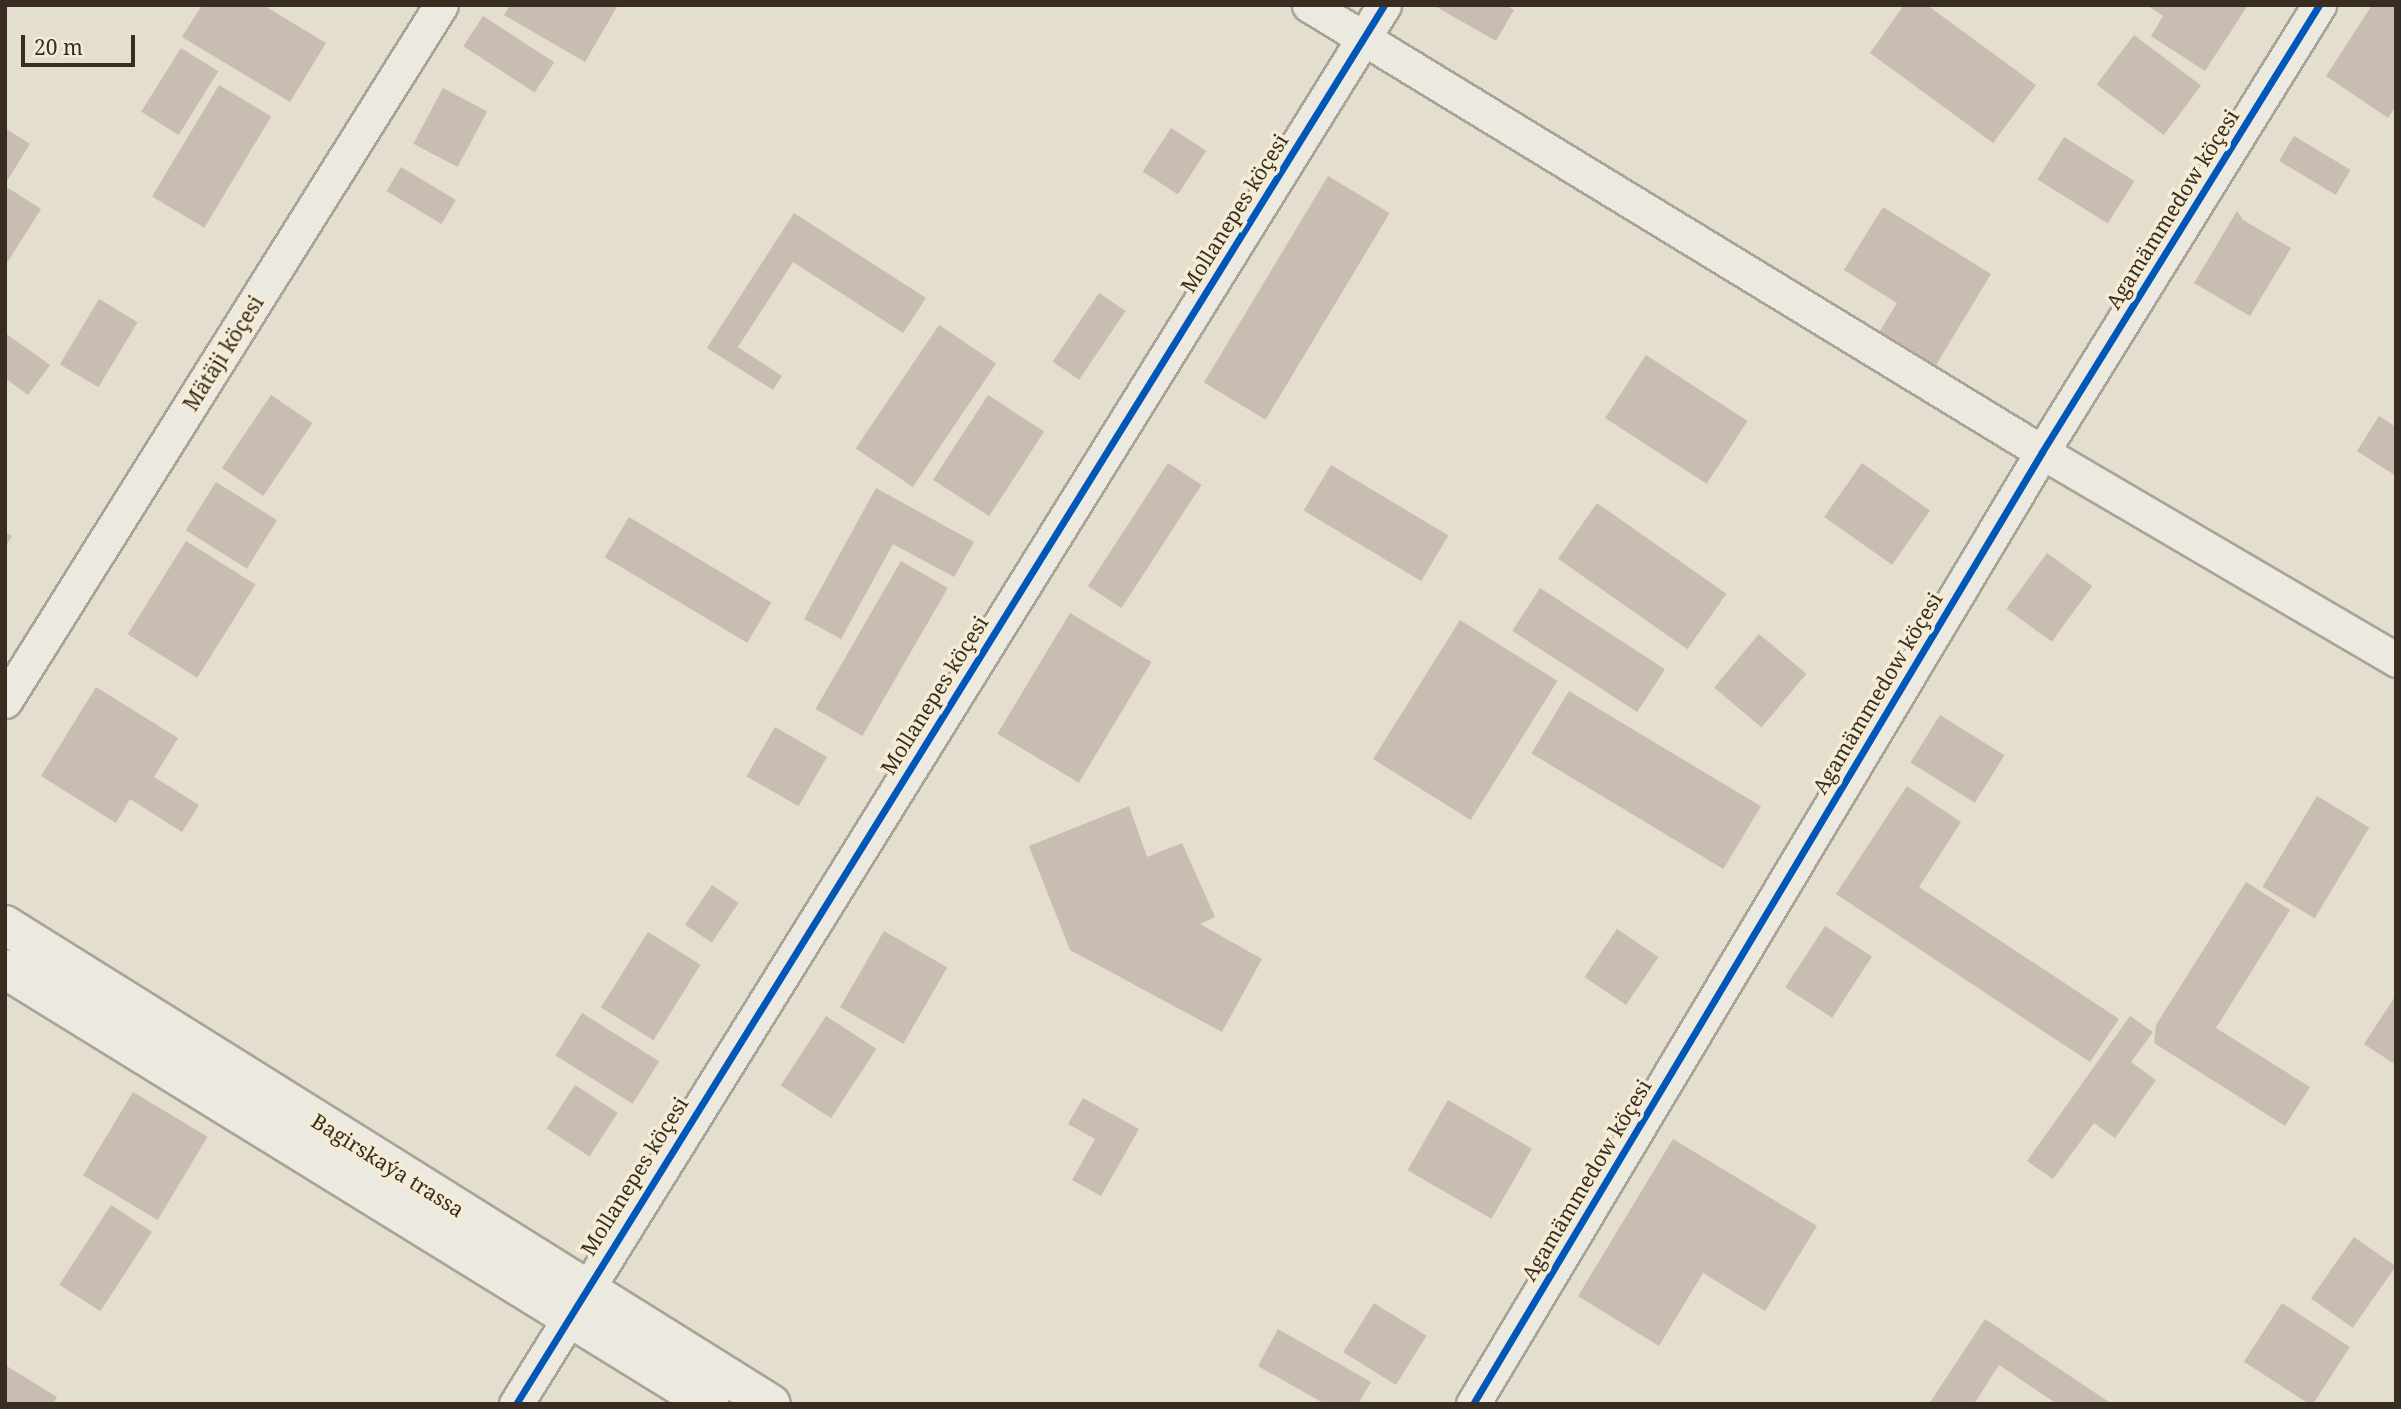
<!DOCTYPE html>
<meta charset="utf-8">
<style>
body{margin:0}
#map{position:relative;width:2401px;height:1409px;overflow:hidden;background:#e4decf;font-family:"Noto Serif",serif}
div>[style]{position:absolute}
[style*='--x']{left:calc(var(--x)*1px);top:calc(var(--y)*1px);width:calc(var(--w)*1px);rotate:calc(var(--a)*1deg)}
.building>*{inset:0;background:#c8bdb0;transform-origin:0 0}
.roads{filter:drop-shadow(2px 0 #aaa397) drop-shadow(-2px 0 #aaa397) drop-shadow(0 2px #aaa397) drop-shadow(0 -2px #aaa397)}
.minor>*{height:33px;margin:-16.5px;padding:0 16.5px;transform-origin:16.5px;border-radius:16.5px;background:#ece9e0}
.tertiary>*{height:38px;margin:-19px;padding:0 19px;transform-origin:19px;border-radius:19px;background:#ece9e0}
.cycleway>*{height:7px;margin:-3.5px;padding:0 3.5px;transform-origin:3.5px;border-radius:3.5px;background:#0057b8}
span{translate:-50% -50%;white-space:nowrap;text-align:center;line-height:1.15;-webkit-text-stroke:7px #f5ecd5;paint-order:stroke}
.street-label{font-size:21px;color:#392c20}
.frame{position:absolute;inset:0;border:7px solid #392c20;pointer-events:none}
.scale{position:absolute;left:21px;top:35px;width:114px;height:32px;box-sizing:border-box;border:4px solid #392c20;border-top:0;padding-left:9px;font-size:21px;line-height:24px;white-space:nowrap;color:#392c20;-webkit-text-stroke:5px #f5ecd5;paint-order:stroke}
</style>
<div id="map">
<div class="building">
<div style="clip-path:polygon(202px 5px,263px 5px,326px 43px,290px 102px,182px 37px)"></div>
<div style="clip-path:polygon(510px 5px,618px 5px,585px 62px,504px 15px)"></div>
<div style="clip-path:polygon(1433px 5px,1506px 5px,1514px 10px,1496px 41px)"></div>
<div style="clip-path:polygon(1904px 5px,1927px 5px,2036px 85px,1993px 143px,1870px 53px)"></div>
<div style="clip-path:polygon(2147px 5px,2248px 5px,2205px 71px,2151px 36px,2163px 16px)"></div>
<div style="clip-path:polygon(2372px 5px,2396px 7px,2396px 106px,2388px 118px,2326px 76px)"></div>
<div style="left:483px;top:16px;width:85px;height:36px;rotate:33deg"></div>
<div style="left:2134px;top:35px;width:84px;height:62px;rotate:37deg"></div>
<div style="left:181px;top:48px;width:44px;height:75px;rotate:32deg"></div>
<div style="left:219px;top:85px;width:61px;height:130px;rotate:31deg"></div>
<div style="left:443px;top:88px;width:50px;height:63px;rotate:28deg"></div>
<div style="clip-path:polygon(5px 128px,30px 144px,5px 184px)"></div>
<div style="left:1171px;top:128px;width:42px;height:52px;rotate:33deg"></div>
<div style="left:2294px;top:136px;width:66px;height:29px;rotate:31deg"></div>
<div style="left:2064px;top:137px;width:83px;height:50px;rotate:32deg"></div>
<div style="left:401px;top:167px;width:64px;height:28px;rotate:31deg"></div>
<div style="left:1328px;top:176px;width:72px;height:241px;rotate:31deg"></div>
<div style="clip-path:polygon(5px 186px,41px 209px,5px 266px)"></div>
<div style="clip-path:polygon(1883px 207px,1991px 274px,1936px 365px,1880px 331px,1897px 303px,1844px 270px)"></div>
<div style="clip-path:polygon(2237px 211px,2243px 220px,2291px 248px,2250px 316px,2194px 283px)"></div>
<div style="clip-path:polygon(794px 213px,926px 298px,903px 333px,793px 262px,738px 347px,782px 376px,773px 390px,707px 348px)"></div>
<div style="left:1099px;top:293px;width:32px;height:83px;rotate:34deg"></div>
<div style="left:99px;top:299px;width:45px;height:76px;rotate:31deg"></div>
<div style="left:939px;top:325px;width:69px;height:149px;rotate:34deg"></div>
<div style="clip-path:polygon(5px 333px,50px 365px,28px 395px,5px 378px)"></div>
<div style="left:1646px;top:355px;width:121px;height:75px;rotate:33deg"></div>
<div style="left:271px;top:395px;width:50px;height:88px;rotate:34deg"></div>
<div style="left:988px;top:395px;width:67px;height:101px;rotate:33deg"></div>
<div style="clip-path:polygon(2379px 416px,2396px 427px,2396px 476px,2357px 451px)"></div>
<div style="left:1168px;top:463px;width:40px;height:147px;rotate:33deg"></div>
<div style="left:1862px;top:463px;width:83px;height:66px;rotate:35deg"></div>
<div style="left:1331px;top:465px;width:137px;height:53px;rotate:31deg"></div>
<div style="left:216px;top:482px;width:72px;height:57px;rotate:32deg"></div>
<div style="clip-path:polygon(876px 488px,974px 542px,954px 577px,893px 544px,841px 639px,804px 619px)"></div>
<div style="left:1597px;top:503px;width:158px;height:68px;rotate:35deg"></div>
<div style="left:629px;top:517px;width:166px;height:47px;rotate:31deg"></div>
<div style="clip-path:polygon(5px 532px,12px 536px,5px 547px)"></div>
<div style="left:186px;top:541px;width:82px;height:110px;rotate:32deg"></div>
<div style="left:2047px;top:553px;width:56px;height:69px;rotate:36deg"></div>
<div style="left:901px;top:561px;width:54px;height:171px;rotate:30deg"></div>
<div style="left:1540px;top:588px;width:149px;height:51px;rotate:33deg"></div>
<div style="left:1070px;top:613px;width:95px;height:141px;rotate:31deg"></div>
<div style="left:1460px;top:620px;width:115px;height:164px;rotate:32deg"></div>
<div style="left:1759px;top:634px;width:62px;height:70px;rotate:40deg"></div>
<div style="clip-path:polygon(96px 687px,178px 738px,154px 777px,199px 805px,182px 832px,130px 799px,116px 823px,41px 776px)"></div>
<div style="left:1569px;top:691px;width:224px;height:73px;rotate:31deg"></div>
<div style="left:1940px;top:715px;width:76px;height:56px;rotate:32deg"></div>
<div style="left:775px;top:727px;width:60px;height:57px;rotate:30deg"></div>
<div style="clip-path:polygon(1907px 786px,1961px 822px,1919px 887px,2119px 1019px,2090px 1062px,1836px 894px)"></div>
<div style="left:2317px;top:796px;width:61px;height:106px;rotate:31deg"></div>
<div style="clip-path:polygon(1129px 806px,1147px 857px,1182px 843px,1215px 917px,1200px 924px,1262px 959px,1222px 1032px,1070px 950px,1029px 846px)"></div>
<div style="clip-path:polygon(2246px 882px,2290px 910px,2216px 1028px,2310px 1087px,2285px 1126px,2154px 1043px,2156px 1025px)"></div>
<div style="left:712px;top:885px;width:32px;height:48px;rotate:34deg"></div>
<div style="left:1825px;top:926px;width:56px;height:73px;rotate:33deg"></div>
<div style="left:1617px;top:929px;width:50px;height:58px;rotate:34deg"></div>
<div style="left:884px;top:931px;width:73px;height:88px;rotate:30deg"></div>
<div style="left:648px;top:932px;width:62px;height:89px;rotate:32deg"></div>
<div style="clip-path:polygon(2396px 995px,2396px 1065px,2364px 1044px)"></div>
<div style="left:582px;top:1013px;width:91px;height:50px;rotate:32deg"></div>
<div style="left:826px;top:1016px;width:60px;height:83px;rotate:33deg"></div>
<div style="clip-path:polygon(2130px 1016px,2153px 1032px,2131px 1062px,2156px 1080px,2115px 1138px,2094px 1123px,2053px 1179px,2027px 1161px)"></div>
<div style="left:575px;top:1085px;width:51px;height:52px;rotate:33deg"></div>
<div style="left:133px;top:1092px;width:87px;height:97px;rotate:31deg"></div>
<div style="clip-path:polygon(1083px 1098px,1139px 1129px,1101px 1196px,1072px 1180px,1095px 1139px,1068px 1124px)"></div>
<div style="left:1448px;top:1100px;width:97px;height:81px;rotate:30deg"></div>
<div style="clip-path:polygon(1673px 1139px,1817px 1226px,1765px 1311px,1703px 1273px,1659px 1346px,1578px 1296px)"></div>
<div style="left:111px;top:1205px;width:49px;height:95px;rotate:33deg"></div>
<div style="left:2354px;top:1237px;width:51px;height:75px;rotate:35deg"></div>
<div style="left:1374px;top:1303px;width:62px;height:58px;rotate:32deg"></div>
<div style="left:2282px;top:1303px;width:81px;height:70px;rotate:33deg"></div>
<div style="clip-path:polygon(1985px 1319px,2112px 1404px,2057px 1404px,1999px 1365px,1974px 1404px,1929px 1404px)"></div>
<div style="clip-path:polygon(1278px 1329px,1371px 1382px,1358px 1404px,1325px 1404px,1258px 1366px)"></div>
<div style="clip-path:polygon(5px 1365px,57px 1397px,53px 1404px,5px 1404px)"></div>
</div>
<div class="roads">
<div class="minor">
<div style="--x:1309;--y:5;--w:859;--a:31.38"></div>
<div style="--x:2042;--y:452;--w:411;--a:30.4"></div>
<div style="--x:5;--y:701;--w:821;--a:-57.94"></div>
<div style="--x:516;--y:1404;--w:1646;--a:-58.18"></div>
<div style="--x:1473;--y:1404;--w:1109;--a:-59.13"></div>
<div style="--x:2042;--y:452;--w:526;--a:-58.21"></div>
</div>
<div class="tertiary">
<div style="--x:5;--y:925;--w:903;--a:32.02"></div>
<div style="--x:5;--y:969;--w:828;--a:31.68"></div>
</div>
</div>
<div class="cycleway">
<div style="--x:516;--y:1404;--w:1646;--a:-58.18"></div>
<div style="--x:1473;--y:1404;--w:1109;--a:-59.13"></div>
<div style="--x:2042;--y:452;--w:526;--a:-58.21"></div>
</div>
<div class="street-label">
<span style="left:2172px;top:209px;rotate:-58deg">Agamämmedow köçesi</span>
<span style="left:1234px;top:213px;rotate:-58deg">Mollanepes köçesi</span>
<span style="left:223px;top:353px;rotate:-58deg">Mätäji köçesi</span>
<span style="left:1877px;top:693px;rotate:-59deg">Agamämmedow köçesi</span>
<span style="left:934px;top:695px;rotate:-58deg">Mollanepes köçesi</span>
<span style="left:388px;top:1165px;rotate:32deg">Bagirskaýa trassa</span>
<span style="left:634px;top:1176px;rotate:-58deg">Mollanepes köçesi</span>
<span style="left:1586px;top:1180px;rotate:-59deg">Agamämmedow köçesi</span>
</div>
<div class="frame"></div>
<div class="scale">20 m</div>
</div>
